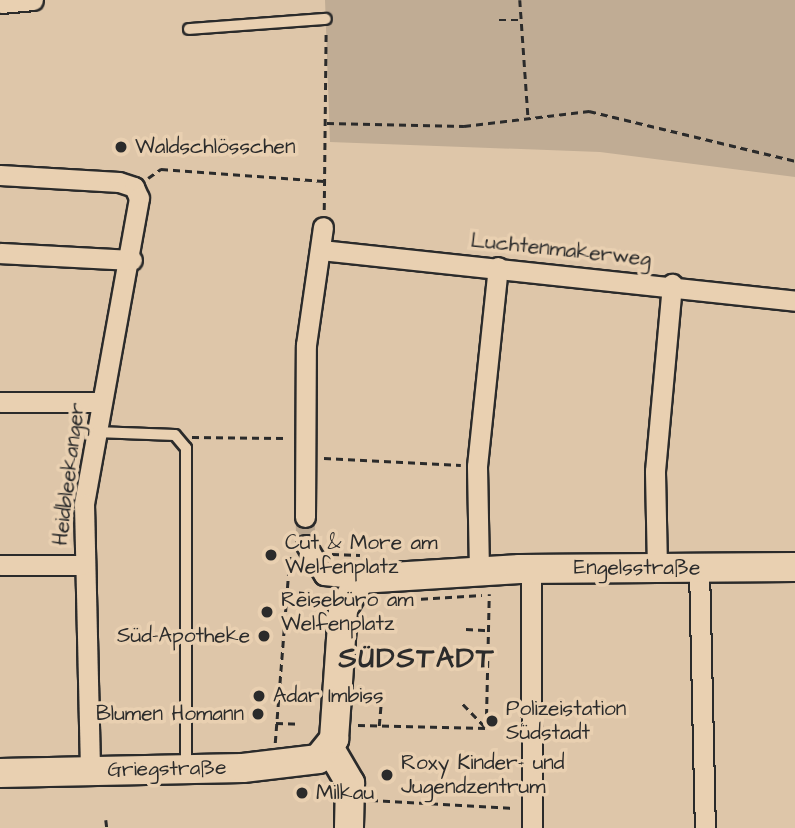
<!DOCTYPE html>
<meta charset="utf-8">
<style>
body{margin:0}
#map{position:relative;width:795px;height:828px;overflow:hidden;background:#dec6a9;font-family:"Architects Daughter",sans-serif}
div>[style]{position:absolute}
[style*='--x']{left:calc(var(--x)*1px);top:calc(var(--y)*1px);width:calc(var(--w)*1px);rotate:calc(var(--a)*1deg)}
.green>*{inset:0;background:#c0ac94}
.street-tunnel>*{height:19px;margin-top:-9.5px;transform-origin:0;background:repeating-linear-gradient(90deg,#baa790 0 19px,transparent 0 29px)}
.path>*{height:2.5px;margin-top:-1.25px;transform-origin:0;background:repeating-linear-gradient(90deg,#2b2b2b 0 7px,transparent 0 12px)}
.roads{filter:drop-shadow(2px 0 #2b2b2b) drop-shadow(-2px 0 #2b2b2b) drop-shadow(0 2px #2b2b2b) drop-shadow(0 -2px #2b2b2b)}
.lane>*{height:10px;margin:-5px;padding:0 5px;transform-origin:5px;border-radius:5px;background:#e9d0b1}
.street>*{height:19px;margin:-9.5px;padding:0 9.5px;transform-origin:9.5px;border-radius:9.5px;background:#e9d0b1}
.secondary>*{height:28px;margin:-14px;padding:0 14px;transform-origin:14px;border-radius:14px;background:#e9d0b1}
.dots>*{width:19px;height:19px;translate:-50% -50%;box-sizing:border-box;border:4px solid #e9d0b1;border-radius:50%}
span{translate:-50% -50%;white-space:nowrap;text-align:center;line-height:1.15;-webkit-text-stroke:7px #e9d0b1;paint-order:stroke}
.poi-label{font-size:21px;color:#2b2b2b}
.left{translate:0 -50%;text-align:left}
.right{translate:-100% -50%;text-align:right}
.street-label{font-size:21px;color:#2b2b2b}
.district-label{font-size:28px;color:#2b2b2b;font-weight:700;letter-spacing:2px}
</style>
<div id="map">
<div class="green">
<div style="clip-path:polygon(325px 0,795px 0,795px 177px,600px 152px,330px 142px)"></div>
</div>
<div class="street-tunnel">
<div style="--x:305;--y:517;--w:28;--a:88"></div>
</div>
<div class="path">
<div style="--x:520;--y:0;--w:115;--a:86"></div>
<div style="--x:499;--y:20;--w:21;--a:0"></div>
<div style="--x:327;--y:123;--w:137;--a:1.3"></div>
<div style="--x:464;--y:126;--w:126;--a:-6.8"></div>
<div style="--x:589;--y:111;--w:212;--a:13.6"></div>
<div style="--x:148;--y:178;--w:16;--a:-35"></div>
<div style="--x:161;--y:169;--w:163;--a:4.2"></div>
<div style="--x:324;--y:210;--w:179;--a:-89.4"></div>
<div style="--x:192;--y:437;--w:95;--a:0.6"></div>
<div style="--x:324;--y:458;--w:137;--a:2.9"></div>
<div style="--x:332;--y:554;--w:28;--a:2"></div>
<div style="--x:287;--y:591;--w:23;--a:7"></div>
<div style="--x:385;--y:601;--w:97;--a:-3.5"></div>
<div style="--x:466;--y:629;--w:22;--a:3"></div>
<div style="--x:463;--y:704;--w:33;--a:46"></div>
<div style="--x:276;--y:723;--w:24;--a:2"></div>
<div style="--x:358;--y:725;--w:128;--a:1.3"></div>
<div style="--x:486;--y:728;--w:134;--a:-88.7"></div>
<div style="--x:379;--y:726;--w:25;--a:-85"></div>
<div style="--x:275;--y:743;--w:190;--a:-85.5"></div>
<div style="--x:371;--y:800;--w:144;--a:3.2"></div>
<div style="--x:106;--y:820;--w:8;--a:83"></div>
</div>
<div class="roads">
<div class="lane">
<div style="--x:189;--y:29;--w:137;--a:-4.2"></div>
<div style="--x:96;--y:432;--w:79;--a:2.2"></div>
<div style="--x:175;--y:435;--w:17;--a:50"></div>
<div style="--x:186;--y:448;--w:318;--a:90"></div>
</div>
<div class="street">
<div style="--x:0;--y:3;--w:33;--a:-5"></div>
<div style="--x:0;--y:175;--w:119;--a:3.4"></div>
<div style="--x:119;--y:182;--w:16;--a:18"></div>
<div style="--x:134;--y:187;--w:12;--a:66"></div>
<div style="--x:139;--y:198;--w:311;--a:100.2"></div>
<div style="--x:84;--y:504;--w:267;--a:88.7"></div>
<div style="--x:321;--y:250;--w:477;--a:6.1"></div>
<div style="--x:0;--y:253;--w:132;--a:3"></div>
<div style="--x:0;--y:402;--w:100;--a:0"></div>
<div style="--x:305;--y:517;--w:172;--a:-89.7"></div>
<div style="--x:306;--y:345;--w:119;--a:-81.8"></div>
<div style="--x:306;--y:545;--w:35;--a:59"></div>
<div style="--x:324;--y:575;--w:36;--a:6"></div>
<div style="--x:0;--y:565;--w:81;--a:0"></div>
<div style="--x:657;--y:568;--w:97;--a:-91.2"></div>
<div style="--x:655;--y:471;--w:188;--a:-84.8"></div>
<div style="--x:699;--y:568;--w:260;--a:88.7"></div>
<div style="--x:531;--y:569;--w:259;--a:89.8"></div>
<div style="--x:479;--y:571;--w:105;--a:-91.1"></div>
<div style="--x:477;--y:466;--w:200;--a:-84"></div>
</div>
<div class="secondary">
<div style="--x:329;--y:747;--w:42;--a:59.7"></div>
<div style="--x:350;--y:783;--w:45;--a:91.3"></div>
<div style="--x:0;--y:773;--w:243;--a:-1.2"></div>
<div style="--x:243;--y:768;--w:76;--a:-6.8"></div>
<div style="--x:318;--y:759;--w:26;--a:-51"></div>
<div style="--x:334;--y:739;--w:130;--a:-86"></div>
<div style="--x:343;--y:609;--w:34;--a:-60"></div>
<div style="--x:360;--y:579;--w:160;--a:-3.6"></div>
<div style="--x:520;--y:569;--w:275;--a:-0.4"></div>
</div>
</div>
<div class="dots">
<div style="left:121px;top:147px;background:#2b2b2b"></div>
<div style="left:271px;top:555px;background:#2b2b2b"></div>
<div style="left:267px;top:612px;background:#2b2b2b"></div>
<div style="left:264px;top:636px;background:#2b2b2b"></div>
<div style="left:259px;top:696px;background:#2b2b2b"></div>
<div style="left:258px;top:714px;background:#2b2b2b"></div>
<div style="left:492px;top:721px;background:#2b2b2b"></div>
<div style="left:387px;top:775px;background:#2b2b2b"></div>
<div style="left:302px;top:793px;background:#2b2b2b"></div>
</div>
<div class="poi-label">
<span class="left" style="left:135px;top:147px">Waldschlösschen</span>
<span class="left" style="left:285px;top:555px">Cut &amp; More am<br>Welfenplatz</span>
<span class="left" style="left:281px;top:612px">Reisebüro am<br>Welfenplatz</span>
<span class="right" style="left:250px;top:636px">Süd-Apotheke</span>
<span class="left" style="left:273px;top:696px">Adar Imbiss</span>
<span class="left" style="left:506px;top:721px">Polizeistation<br>Südstadt</span>
<span class="right" style="left:244px;top:714px">Blumen Homann</span>
<span class="left" style="left:401px;top:775px">Roxy Kinder- und<br>Jugendzentrum</span>
<span class="left" style="left:316px;top:793px">Milkau</span>
</div>
<div class="street-label">
<span style="left:561px;top:250px;rotate:6deg">Luchtenmakerweg</span>
<span style="left:69px;top:474px;rotate:-83deg">Heidbleekanger</span>
<span style="left:637px;top:568px">Engelsstraße</span>
<span style="left:167px;top:769px;rotate:-1deg">Griegstraße</span>
</div>
<div class="district-label">
<span style="left:417px;top:659px">SÜDSTADT</span>
</div>
</div>
